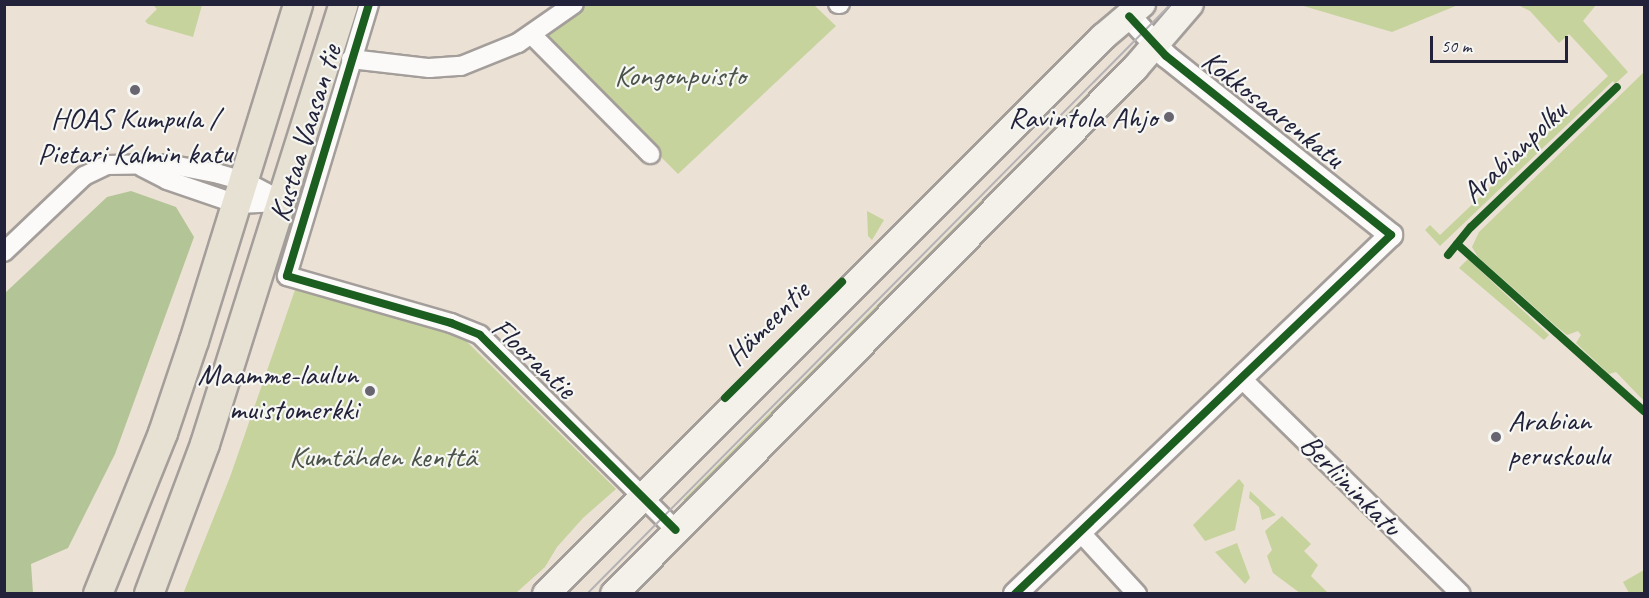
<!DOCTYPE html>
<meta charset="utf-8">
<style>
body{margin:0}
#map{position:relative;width:1649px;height:598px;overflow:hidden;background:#ebe1d5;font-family:Caveat,sans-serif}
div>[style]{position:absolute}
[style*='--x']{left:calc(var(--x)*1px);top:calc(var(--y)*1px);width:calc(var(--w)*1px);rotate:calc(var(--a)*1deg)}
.green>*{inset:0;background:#c6d39d}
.forest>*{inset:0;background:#b3c496}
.roads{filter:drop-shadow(2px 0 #a49e9b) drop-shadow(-2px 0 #a49e9b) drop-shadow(0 2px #a49e9b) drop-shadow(0 -2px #a49e9b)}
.minor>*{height:18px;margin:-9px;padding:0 9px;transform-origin:9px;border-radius:9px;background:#fcfaf9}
.tertiary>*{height:22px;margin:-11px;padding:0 11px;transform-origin:11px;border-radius:11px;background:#fcfaf9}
.secondary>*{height:26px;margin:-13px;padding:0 13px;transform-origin:13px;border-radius:13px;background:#f4f0ea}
.primary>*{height:28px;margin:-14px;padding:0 14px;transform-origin:14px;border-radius:14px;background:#e7e1d4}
.tram>*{height:1.5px;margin:-0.75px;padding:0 0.75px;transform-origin:0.75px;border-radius:0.75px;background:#b4b2b4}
.cycleway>*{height:8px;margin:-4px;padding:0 4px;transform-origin:4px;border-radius:4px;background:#1b5e20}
.dots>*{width:16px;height:16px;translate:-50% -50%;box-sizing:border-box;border:3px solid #f6f6f2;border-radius:50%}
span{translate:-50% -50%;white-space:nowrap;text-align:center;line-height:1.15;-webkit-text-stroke:4.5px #f6f6f2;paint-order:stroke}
.park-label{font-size:30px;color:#4a544b}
.street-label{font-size:30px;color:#22223b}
.poi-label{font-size:30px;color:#22223b}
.right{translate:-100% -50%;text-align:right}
.left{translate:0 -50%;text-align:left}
.frame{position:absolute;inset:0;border:6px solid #22223b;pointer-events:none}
.scale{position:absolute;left:1430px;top:36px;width:138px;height:27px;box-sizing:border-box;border:3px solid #22223b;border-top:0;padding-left:8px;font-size:18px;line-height:21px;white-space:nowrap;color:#22223b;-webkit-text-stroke:4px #f6f6f2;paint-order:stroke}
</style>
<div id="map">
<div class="green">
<div style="clip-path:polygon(152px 4px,202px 5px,193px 37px,148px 24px,145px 21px,157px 9px)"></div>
<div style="clip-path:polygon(587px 4px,814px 5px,836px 26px,678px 174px,545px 41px,545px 36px)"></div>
<div style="clip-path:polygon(1300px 5px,1458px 5px,1392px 32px)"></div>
<div style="clip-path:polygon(1518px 5px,1596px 5px,1583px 21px,1628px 72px,1615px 84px,1613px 81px,1440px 246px,1425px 230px,1430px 225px,1440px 235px,1608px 76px,1569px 34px,1559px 43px,1530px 11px)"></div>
<div style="clip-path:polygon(1108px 49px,670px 491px,670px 488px)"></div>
<div style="clip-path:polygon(1119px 62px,1122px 65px,690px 500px,683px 500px)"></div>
<div style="clip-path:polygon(1644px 72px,1644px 401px,1616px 372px,1609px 374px,1576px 343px,1581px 335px,1578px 331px,1567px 335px,1557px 327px,1478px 257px,1472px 247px,1479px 232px)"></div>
<div style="clip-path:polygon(867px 211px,884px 220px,872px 240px,868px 236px)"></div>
<div style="clip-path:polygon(1468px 259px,1549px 335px,1544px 340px,1459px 268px)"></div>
<div style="clip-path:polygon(295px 290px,459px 334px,616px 489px,583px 518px,557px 547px,545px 567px,516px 593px,183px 594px,230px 477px)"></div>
<div style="clip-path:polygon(1239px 479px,1244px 485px,1235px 530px,1205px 541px,1193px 525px)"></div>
<div style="clip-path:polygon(1250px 491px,1276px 515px,1262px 520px,1259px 507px,1249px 498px)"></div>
<div style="clip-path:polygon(1282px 516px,1311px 544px,1304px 551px,1318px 565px,1311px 576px,1328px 593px,1300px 593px,1273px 573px,1267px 556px,1272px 550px,1265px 531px)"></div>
<div style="clip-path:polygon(1237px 543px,1250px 578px,1245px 584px,1215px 552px)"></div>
<div style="clip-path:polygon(1644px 570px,1644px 593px,1629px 593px,1623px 582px)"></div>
</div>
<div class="forest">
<div style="clip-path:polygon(131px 191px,176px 207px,194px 237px,115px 454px,68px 548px,31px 564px,33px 593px,5px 593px,5px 293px,107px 197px)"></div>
</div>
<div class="roads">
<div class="minor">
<div style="--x:369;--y:4;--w:284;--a:106.8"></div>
<div style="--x:287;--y:276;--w:171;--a:16"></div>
<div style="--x:451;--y:323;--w:31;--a:22"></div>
<div style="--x:480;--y:335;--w:276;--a:44.9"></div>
<div style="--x:838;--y:4;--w:2;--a:0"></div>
<div style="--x:532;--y:35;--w:168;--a:45.2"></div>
<div style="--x:351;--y:59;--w:79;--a:6.6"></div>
<div style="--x:429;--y:68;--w:32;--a:-4"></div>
<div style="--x:461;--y:66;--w:61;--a:-22"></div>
<div style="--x:518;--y:43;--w:68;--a:-34.9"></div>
<div style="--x:142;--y:167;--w:28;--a:27"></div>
<div style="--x:167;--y:180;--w:74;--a:18.9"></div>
<div style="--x:237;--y:204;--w:44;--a:-2.6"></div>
<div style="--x:4;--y:252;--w:110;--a:-43.5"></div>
<div style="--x:84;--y:176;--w:25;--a:-26"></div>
<div style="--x:107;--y:165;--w:61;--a:-0.9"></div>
<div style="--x:168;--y:164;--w:52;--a:11.1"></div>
<div style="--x:219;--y:174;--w:26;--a:16"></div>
<div style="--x:244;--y:181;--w:43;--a:27.8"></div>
<div style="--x:1241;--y:378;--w:308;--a:44.5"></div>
<div style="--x:1081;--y:533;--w:83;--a:47.4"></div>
</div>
<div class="tertiary">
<div style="--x:1015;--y:594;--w:520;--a:-43.68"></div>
<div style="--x:1391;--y:235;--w:288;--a:-141.5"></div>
<div style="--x:1166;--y:56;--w:54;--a:-132.8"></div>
</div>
<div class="secondary">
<div style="--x:546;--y:594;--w:788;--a:-45"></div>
<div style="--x:1103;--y:37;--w:51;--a:-40.2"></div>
<div style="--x:614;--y:594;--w:740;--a:-45.27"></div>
<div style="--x:1135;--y:68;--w:84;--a:-49.3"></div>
</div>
<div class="primary">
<div style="--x:98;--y:594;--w:174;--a:-68"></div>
<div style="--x:163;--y:433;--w:97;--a:-71.4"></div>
<div style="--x:194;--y:341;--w:353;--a:-72.8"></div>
<div style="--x:149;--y:594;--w:160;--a:-69.5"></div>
<div style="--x:205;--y:444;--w:461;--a:-72.5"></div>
</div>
</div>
<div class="tram">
<div style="--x:587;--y:594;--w:830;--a:-45.29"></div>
</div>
<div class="cycleway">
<div style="--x:369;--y:4;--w:284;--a:106.8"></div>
<div style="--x:287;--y:276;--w:171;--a:16"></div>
<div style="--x:451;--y:323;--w:31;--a:22"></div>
<div style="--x:480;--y:335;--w:276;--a:44.9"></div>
<div style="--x:1457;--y:244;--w:251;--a:41.8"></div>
<div style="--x:1448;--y:255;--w:36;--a:-51"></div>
<div style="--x:1471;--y:227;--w:202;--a:-43.8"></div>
<div style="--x:725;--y:398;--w:165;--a:-44.8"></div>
<div style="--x:1015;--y:594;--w:520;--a:-43.68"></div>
<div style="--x:1391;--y:235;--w:288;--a:-141.5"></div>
<div style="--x:1166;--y:56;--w:54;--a:-132.8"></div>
</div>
<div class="dots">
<div style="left:135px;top:90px;background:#686571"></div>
<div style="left:1169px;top:117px;background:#686571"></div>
<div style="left:370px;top:391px;background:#686571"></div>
<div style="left:1496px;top:437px;background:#686571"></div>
</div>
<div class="park-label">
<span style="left:680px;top:75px">Kongonpuisto</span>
<span style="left:383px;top:456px">Kumtähden kenttä</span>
</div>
<div class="street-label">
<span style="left:1273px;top:109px;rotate:38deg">Kokkosaarenkatu</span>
<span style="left:305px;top:133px;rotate:-73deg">Kustaa Vaasan tie</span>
<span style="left:1514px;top:152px;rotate:-44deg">Arabianpolku</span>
<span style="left:767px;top:323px;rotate:-45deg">Hämeentie</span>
<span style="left:534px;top:358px;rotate:43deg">Floorantie</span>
<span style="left:1351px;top:485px;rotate:45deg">Berliininkatu</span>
</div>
<div class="poi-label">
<span class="right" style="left:1157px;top:117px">Ravintola Ahjo</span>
<span style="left:135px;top:135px">HOAS Kumpula /<br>Pietari Kalmin katu</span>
<span class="right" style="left:358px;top:391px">Maamme-laulun<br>muistomerkki</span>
<span class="left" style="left:1508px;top:437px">Arabian<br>peruskoulu</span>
</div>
<div class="frame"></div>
<div class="scale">50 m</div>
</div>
